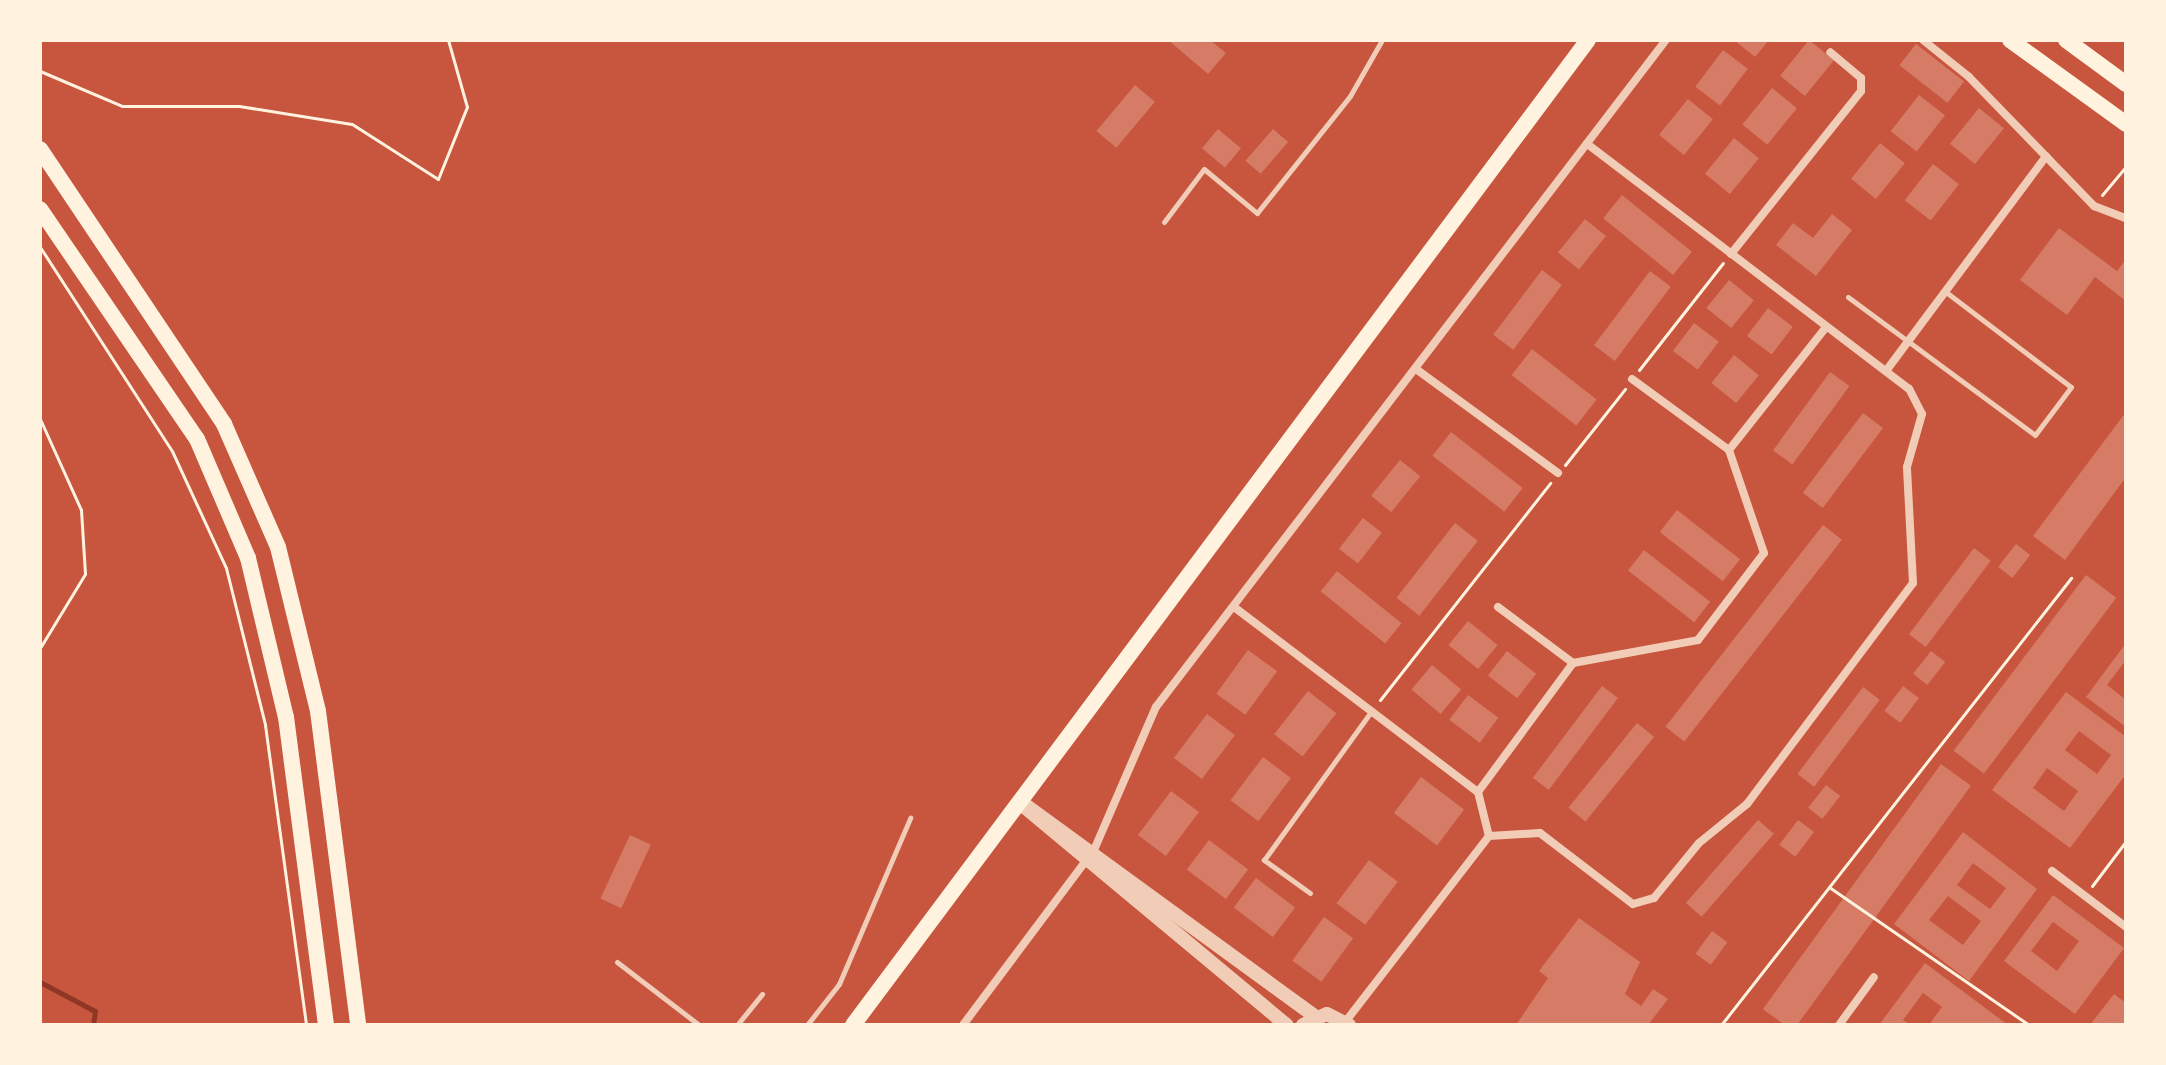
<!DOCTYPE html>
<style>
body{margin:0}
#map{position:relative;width:2166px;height:1065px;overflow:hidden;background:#c8553d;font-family:"Space Grotesk",sans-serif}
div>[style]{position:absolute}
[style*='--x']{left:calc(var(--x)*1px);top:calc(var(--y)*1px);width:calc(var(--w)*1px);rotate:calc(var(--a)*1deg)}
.stream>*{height:5px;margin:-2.5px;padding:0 2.5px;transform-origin:2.5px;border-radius:2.5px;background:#8f3625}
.building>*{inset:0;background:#d67c66;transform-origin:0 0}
.path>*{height:3px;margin:-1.5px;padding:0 1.5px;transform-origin:1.5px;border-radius:1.5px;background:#fff3e0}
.service>*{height:5px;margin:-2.5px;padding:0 2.5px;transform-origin:2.5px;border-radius:2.5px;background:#f1ccb7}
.minor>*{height:8px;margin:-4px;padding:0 4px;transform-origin:4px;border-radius:4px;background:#f1ccb7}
.tertiary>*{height:14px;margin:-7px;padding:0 7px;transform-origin:7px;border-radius:7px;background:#f1ccb7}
.secondary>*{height:16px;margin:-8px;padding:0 8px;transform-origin:8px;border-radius:8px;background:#fff3e0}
span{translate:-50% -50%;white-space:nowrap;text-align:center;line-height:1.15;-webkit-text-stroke:6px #fff3e0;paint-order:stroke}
.frame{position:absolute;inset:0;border:42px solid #fff3e0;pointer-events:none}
</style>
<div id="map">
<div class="stream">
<div style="--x:40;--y:982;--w:62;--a:27.8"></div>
<div style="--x:95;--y:1011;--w:14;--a:98"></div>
</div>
<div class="building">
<div style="clip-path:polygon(1168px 40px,1210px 40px,1226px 53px,1208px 74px)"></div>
<div style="clip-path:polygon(1734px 40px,1769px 40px,1755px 57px)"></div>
<div style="left:1809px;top:40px;width:32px;height:46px;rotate:39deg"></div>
<div style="left:1916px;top:44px;width:61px;height:27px;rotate:38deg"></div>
<div style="left:1723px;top:50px;width:31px;height:46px;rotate:37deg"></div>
<div style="left:1135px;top:85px;width:26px;height:60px;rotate:40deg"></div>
<div style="left:1772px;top:88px;width:32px;height:47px;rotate:39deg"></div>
<div style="left:1919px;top:95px;width:33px;height:46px;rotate:38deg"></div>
<div style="left:1688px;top:99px;width:32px;height:46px;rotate:39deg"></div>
<div style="left:1979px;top:108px;width:32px;height:46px;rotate:39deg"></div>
<div style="left:1218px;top:129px;width:30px;height:25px;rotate:40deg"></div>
<div style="left:1273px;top:129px;width:20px;height:42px;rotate:41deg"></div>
<div style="left:1734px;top:138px;width:32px;height:46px;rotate:39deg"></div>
<div style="left:1880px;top:143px;width:32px;height:46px;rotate:39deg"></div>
<div style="left:1933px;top:164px;width:33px;height:46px;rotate:38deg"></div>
<div style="left:1622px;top:195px;width:90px;height:30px;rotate:39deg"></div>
<div style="clip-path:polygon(1832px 214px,1852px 230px,1816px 276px,1776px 245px,1793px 223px,1813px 238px)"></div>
<div style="left:1585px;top:219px;width:27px;height:43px;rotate:39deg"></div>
<div style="clip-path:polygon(2059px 228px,2117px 271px,2126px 259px,2126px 301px,2095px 277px,2067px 315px,2020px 280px)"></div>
<div style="left:1542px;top:270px;width:25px;height:81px;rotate:37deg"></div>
<div style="left:1650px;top:271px;width:26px;height:93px;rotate:37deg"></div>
<div style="left:1729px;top:280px;width:32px;height:36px;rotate:39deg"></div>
<div style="left:1768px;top:308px;width:31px;height:35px;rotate:37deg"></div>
<div style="left:1694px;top:323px;width:31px;height:35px;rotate:37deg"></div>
<div style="left:1532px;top:349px;width:82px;height:33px;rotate:38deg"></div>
<div style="left:1734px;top:355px;width:32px;height:36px;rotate:39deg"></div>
<div style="left:1830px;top:372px;width:24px;height:97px;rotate:36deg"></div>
<div style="clip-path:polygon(2126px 412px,2126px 477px,2065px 560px,2033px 536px)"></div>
<div style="left:1863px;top:413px;width:25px;height:100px;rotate:37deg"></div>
<div style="left:1451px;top:432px;width:91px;height:30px;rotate:38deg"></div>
<div style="left:1400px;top:460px;width:26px;height:46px;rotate:39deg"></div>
<div style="left:1677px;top:510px;width:80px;height:28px;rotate:38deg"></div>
<div style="left:1363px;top:518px;width:24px;height:39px;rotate:38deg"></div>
<div style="left:1455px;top:523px;width:29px;height:95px;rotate:38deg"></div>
<div style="left:1823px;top:525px;width:24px;height:256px;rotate:38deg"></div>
<div style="left:2016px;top:544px;width:18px;height:29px;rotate:38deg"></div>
<div style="left:1974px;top:548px;width:21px;height:108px;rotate:37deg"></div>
<div style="left:1644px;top:550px;width:84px;height:26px;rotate:38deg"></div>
<div style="left:1337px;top:571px;width:83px;height:26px;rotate:39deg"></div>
<div style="left:2086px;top:575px;width:38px;height:220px;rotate:37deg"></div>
<div style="left:1468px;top:621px;width:38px;height:31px;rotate:39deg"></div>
<div style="clip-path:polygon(2126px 643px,2126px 660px,2107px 685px,2126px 700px,2126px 727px,2086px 697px)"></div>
<div style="left:1248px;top:650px;width:36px;height:54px;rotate:36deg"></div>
<div style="left:1507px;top:651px;width:37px;height:31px;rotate:38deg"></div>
<div style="left:1931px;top:651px;width:18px;height:29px;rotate:38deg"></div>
<div style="left:1432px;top:665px;width:38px;height:32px;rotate:40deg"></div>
<div style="left:1602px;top:686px;width:20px;height:115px;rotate:37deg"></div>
<div style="left:1903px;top:686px;width:20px;height:31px;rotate:37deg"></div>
<div style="left:1863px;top:687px;width:21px;height:109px;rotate:37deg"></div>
<div style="left:1308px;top:691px;width:36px;height:55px;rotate:38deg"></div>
<div style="clip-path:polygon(evenodd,2066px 692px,2126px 737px,2126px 774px,2070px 848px,1992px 790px,2066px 692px,2079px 731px,2111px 755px,2097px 774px,2065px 750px,2079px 731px,2066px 692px,2047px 768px,2078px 791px,2064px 811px,2033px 788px,2047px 768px)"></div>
<div style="left:1468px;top:695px;width:38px;height:31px;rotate:37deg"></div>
<div style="left:1207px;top:714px;width:35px;height:55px;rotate:37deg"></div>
<div style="left:1637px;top:723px;width:22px;height:109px;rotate:39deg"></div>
<div style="left:1263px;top:757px;width:35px;height:54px;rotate:37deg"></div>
<div style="left:1941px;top:764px;width:37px;height:303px;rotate:36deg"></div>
<div style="left:1421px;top:777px;width:54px;height:45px;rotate:37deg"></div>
<div style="left:1826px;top:785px;width:18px;height:29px;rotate:38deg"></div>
<div style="left:1171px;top:791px;width:35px;height:55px;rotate:37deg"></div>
<div style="left:1758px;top:820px;width:21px;height:110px;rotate:41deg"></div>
<div style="left:1798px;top:820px;width:20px;height:31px;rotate:37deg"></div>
<div style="clip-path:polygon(evenodd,1963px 832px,2037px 889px,1969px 981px,1894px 924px,1963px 832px,1973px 863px,2006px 888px,1990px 909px,1957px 885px,1973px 863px,1963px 832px,1948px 896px,1981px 921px,1963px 945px,1929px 920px,1948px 896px)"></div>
<div style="left:630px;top:835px;width:23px;height:70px;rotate:25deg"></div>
<div style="left:1209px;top:840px;width:49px;height:37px;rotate:37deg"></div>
<div style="left:1369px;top:860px;width:36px;height:54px;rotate:37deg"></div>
<div style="left:1256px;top:878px;width:49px;height:37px;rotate:37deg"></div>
<div style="clip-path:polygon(evenodd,2053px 895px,2124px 948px,2075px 1014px,2004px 961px,2053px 895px,2053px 922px,2079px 941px,2057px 971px,2031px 951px,2053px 922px)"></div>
<div style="left:1324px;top:917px;width:36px;height:54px;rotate:36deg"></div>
<div style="clip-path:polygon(1579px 918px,1640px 962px,1625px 994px,1641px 1006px,1653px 989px,1668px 999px,1648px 1025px,1516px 1025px,1548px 978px,1539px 971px)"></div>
<div style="left:1712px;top:931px;width:19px;height:28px;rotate:36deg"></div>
<div style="clip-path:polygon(1925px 963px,2008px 1025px,1929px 1025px,1942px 1007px,1923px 993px,1903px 1020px,1911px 1025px,1879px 1025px)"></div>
<div style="clip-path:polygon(2114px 994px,2126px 1003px,2126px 1025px,2090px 1025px)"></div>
</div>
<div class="path">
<div style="--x:40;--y:71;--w:89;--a:23.1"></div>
<div style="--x:122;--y:106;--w:117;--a:0"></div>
<div style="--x:239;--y:106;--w:114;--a:9.1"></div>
<div style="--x:352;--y:124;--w:102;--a:32.6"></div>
<div style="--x:438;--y:179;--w:78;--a:-68.1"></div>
<div style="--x:467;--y:107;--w:70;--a:-105.8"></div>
<div style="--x:2102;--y:195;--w:38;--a:-50"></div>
<div style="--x:40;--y:247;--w:243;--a:57.1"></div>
<div style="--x:172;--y:451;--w:129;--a:65.2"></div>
<div style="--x:226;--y:568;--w:162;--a:76"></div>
<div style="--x:265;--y:725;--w:303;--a:82.2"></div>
<div style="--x:1639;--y:370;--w:136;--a:-51.9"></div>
<div style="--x:40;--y:419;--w:100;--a:65.7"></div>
<div style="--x:81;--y:510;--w:64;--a:86.4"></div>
<div style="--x:85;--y:574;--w:87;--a:121.3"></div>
<div style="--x:1565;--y:465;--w:97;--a:-51.7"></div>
<div style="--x:1380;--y:700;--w:276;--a:-51.9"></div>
<div style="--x:2092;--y:886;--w:56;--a:-52.9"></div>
<div style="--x:1829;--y:887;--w:243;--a:34.6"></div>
<div style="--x:1721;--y:1025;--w:568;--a:-51.94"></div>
</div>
<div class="service">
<div style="--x:1164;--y:222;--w:66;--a:-53"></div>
<div style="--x:1204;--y:169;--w:69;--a:39.7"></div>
<div style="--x:1257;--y:213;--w:149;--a:-51.5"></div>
<div style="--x:1350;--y:96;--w:64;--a:-60.3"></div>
<div style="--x:1848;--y:297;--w:232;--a:36.4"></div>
<div style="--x:2035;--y:435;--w:60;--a:-53.1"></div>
<div style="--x:2071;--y:387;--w:157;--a:-142.8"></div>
<div style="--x:1310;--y:893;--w:57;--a:-144.3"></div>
<div style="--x:1264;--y:860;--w:185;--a:-54.2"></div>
<div style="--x:617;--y:962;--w:103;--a:37.5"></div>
<div style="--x:737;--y:1025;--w:40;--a:-51"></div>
<div style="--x:807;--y:1025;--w:52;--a:-52"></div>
<div style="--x:839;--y:984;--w:181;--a:-66.8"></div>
</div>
<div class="minor">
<div style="--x:1923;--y:40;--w:59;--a:38.8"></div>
<div style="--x:1969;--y:77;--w:180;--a:45.9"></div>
<div style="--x:2094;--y:206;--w:34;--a:21"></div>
<div style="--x:1731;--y:254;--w:208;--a:-51.4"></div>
<div style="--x:1861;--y:91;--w:13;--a:-90"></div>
<div style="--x:1861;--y:78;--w:40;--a:-140"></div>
<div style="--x:1416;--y:369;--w:176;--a:36.2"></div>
<div style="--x:1886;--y:371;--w:268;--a:-53.3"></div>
<div style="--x:1632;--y:379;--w:120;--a:36.2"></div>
<div style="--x:1234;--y:607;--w:306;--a:37.2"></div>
<div style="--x:1478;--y:792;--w:45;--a:76"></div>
<div style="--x:1489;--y:836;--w:51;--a:-3.4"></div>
<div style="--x:1540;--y:833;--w:117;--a:37.4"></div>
<div style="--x:1633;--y:904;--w:22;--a:-16"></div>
<div style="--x:1654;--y:898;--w:71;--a:-50.7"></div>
<div style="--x:1699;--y:843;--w:62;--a:-39.1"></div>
<div style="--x:1747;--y:804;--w:276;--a:-53.1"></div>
<div style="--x:1913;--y:583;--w:116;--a:-93"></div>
<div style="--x:1907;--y:467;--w:55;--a:-74.2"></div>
<div style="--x:1922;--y:414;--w:28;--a:-117"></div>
<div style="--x:1909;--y:389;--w:405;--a:-142.7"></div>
<div style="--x:1498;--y:607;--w:94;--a:36.7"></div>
<div style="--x:1478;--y:792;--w:160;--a:-53.6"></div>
<div style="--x:1573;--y:663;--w:127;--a:-10.4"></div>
<div style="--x:1698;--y:640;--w:109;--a:-52.8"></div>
<div style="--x:1764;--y:553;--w:109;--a:-108.8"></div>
<div style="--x:1729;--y:450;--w:157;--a:-51.7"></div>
<div style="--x:2052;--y:871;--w:93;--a:37.1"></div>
<div style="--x:1346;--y:1021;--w:234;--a:-52.3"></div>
<div style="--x:963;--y:1025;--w:219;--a:-53.2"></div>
<div style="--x:1094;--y:850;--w:156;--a:-66.6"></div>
<div style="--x:1156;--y:707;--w:840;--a:-52.6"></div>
<div style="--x:1839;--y:1025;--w:59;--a:-53.9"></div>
</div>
<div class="tertiary">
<div style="--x:1021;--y:802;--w:364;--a:36.1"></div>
<div style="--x:1026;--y:808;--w:339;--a:39.8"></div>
<div style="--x:1303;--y:1025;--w:26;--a:-25"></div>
<div style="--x:1327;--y:1014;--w:25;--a:27"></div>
</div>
<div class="secondary">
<div style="--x:2010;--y:40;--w:143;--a:35.9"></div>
<div style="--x:2066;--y:40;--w:74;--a:36.3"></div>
<div style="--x:40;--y:149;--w:331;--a:56.2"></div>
<div style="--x:224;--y:424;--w:134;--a:66.3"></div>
<div style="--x:278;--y:547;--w:169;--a:76.3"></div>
<div style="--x:318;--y:711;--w:317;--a:82.7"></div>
<div style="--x:40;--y:209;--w:278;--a:55.7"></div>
<div style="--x:197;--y:439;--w:129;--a:66.8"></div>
<div style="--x:248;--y:558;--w:163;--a:76.6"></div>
<div style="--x:286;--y:717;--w:311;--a:82.6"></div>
<div style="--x:853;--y:1025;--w:1229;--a:-53.27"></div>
</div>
<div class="frame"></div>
</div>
